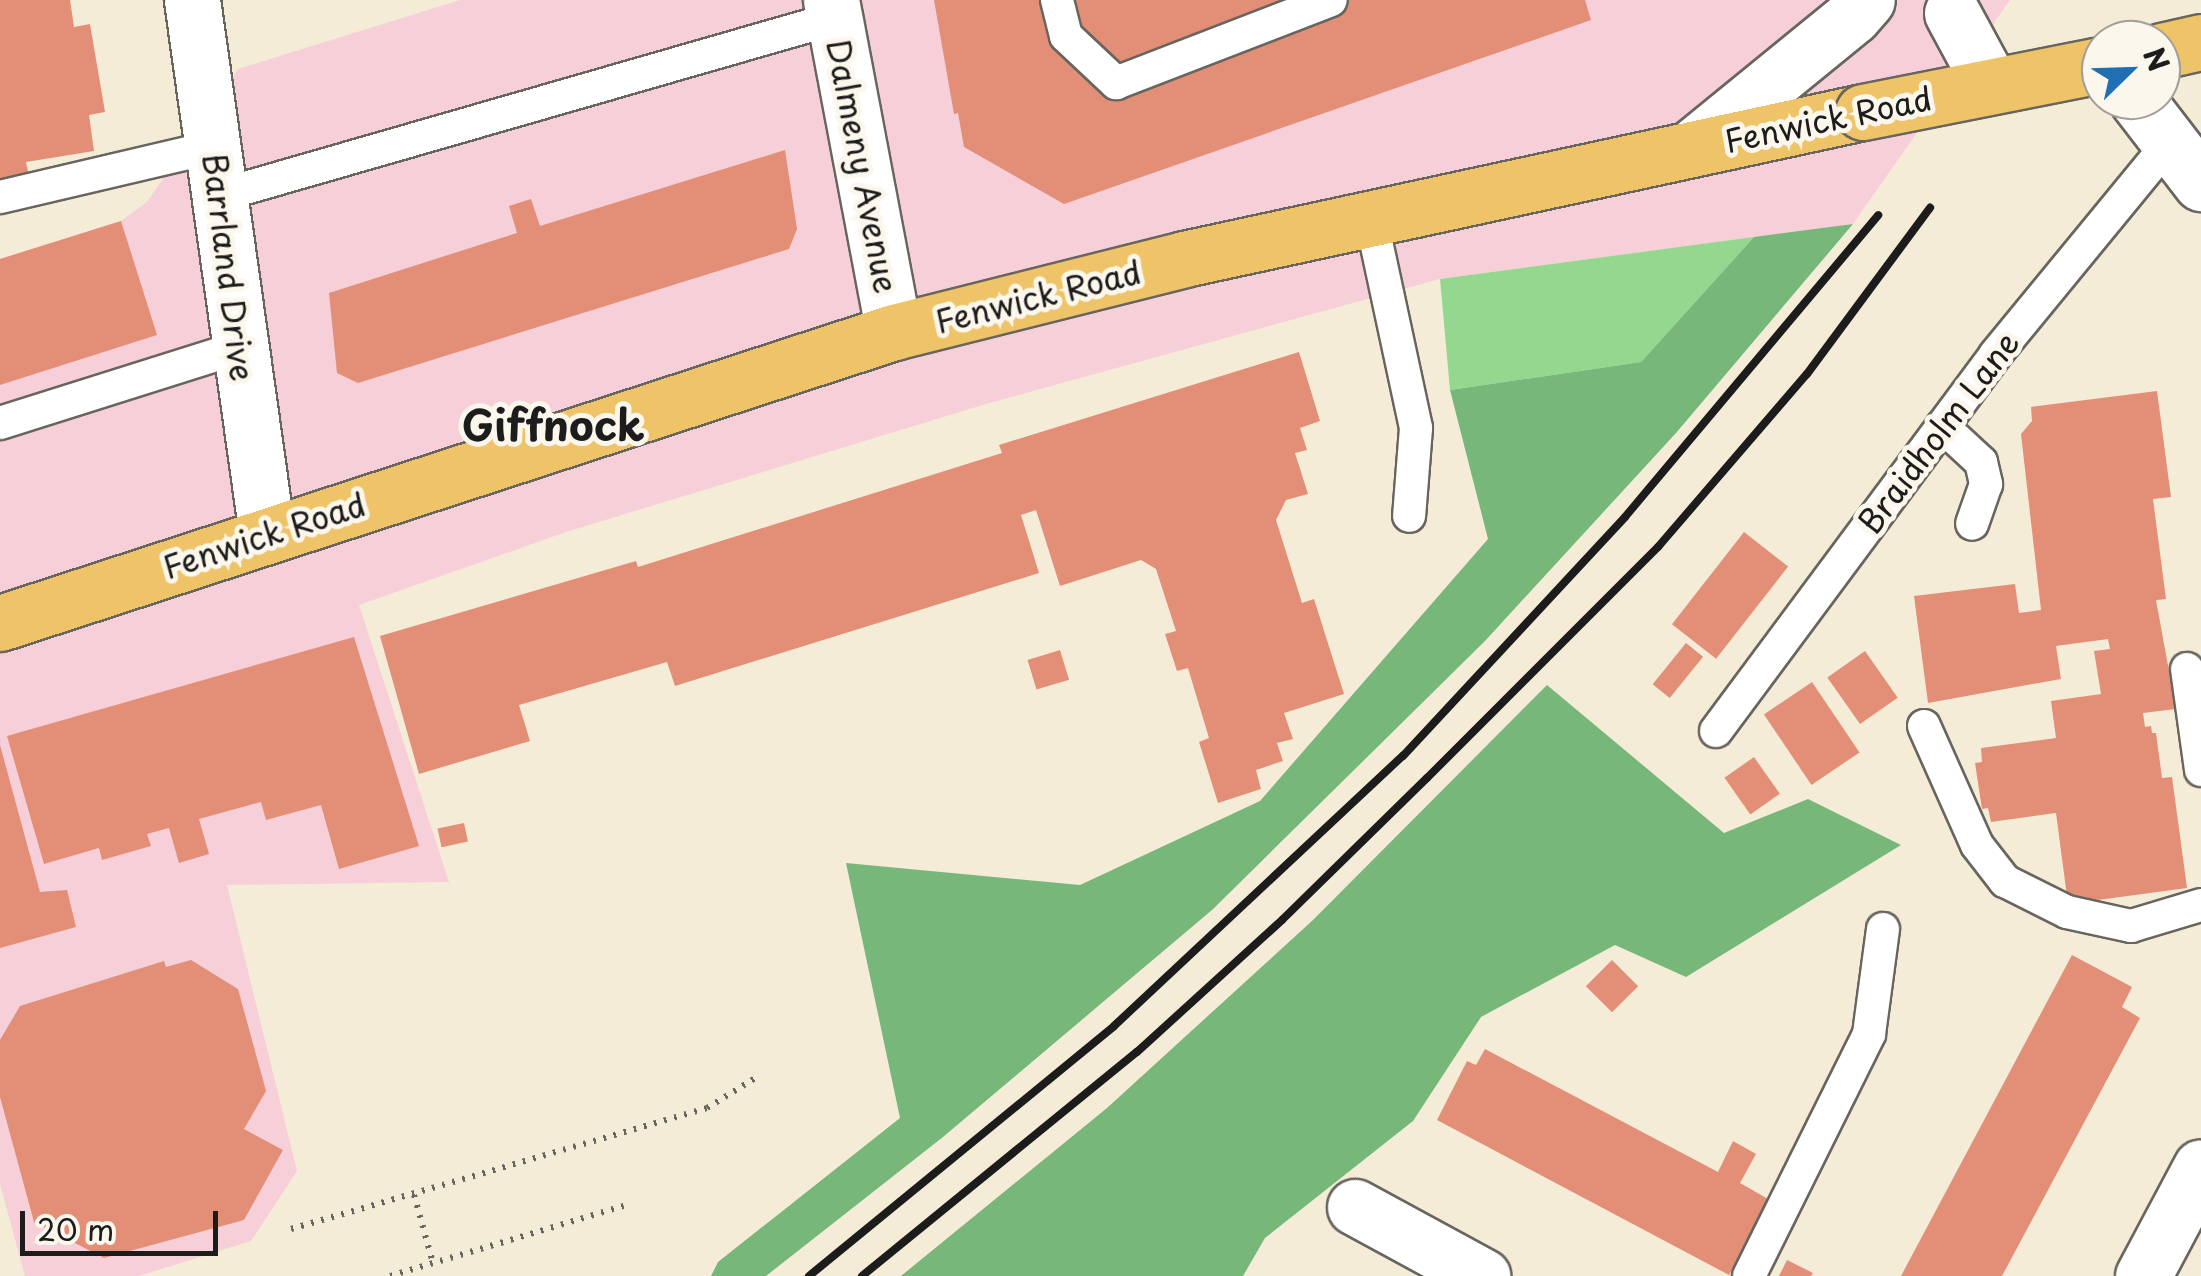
<!DOCTYPE html>
<style>
body{margin:0}
#map{position:relative;width:2201px;height:1276px;overflow:hidden;background:#f5ecd8;font-family:"Playpen Sans",sans-serif}
div>[style]{position:absolute}
[style*='--x']{left:calc(var(--x)*1px);top:calc(var(--y)*1px);width:calc(var(--w)*1px);rotate:calc(var(--a)*1deg)}
.built>*{inset:0;background:#f6cfd8}
.green>*{inset:0;background:#94d78f}
.forest>*{inset:0;background:#77b87a}
.building>*{inset:0;background:#e38e76;transform-origin:0 0}
.path>*{height:6px;margin-top:-3px;transform-origin:0;background:repeating-linear-gradient(90deg,#68655e 0 2.5px,transparent 0 10.5px)}
.roads{filter:drop-shadow(2px 0 #68655e) drop-shadow(-2px 0 #68655e) drop-shadow(0 2px #68655e) drop-shadow(0 -2px #68655e)}
.service>*{height:32px;margin:-16px;padding:0 16px;transform-origin:16px;border-radius:16px;background:#fff}
.minor>*{height:55px;margin:-27.5px;padding:0 27.5px;transform-origin:27.5px;border-radius:27.5px;background:#fff}
.tertiary>*{height:55px;margin:-27.5px;padding:0 27.5px;transform-origin:27.5px;border-radius:27.5px;background:#fff}
.primary>*{height:55px;margin:-27.5px;padding:0 27.5px;transform-origin:27.5px;border-radius:27.5px;background:#efc469}
.rail>*{height:8px;margin:-4px;padding:0 4px;transform-origin:4px;border-radius:4px;background:#1c1c1c}
.bridges{filter:drop-shadow(2px 0 #68655e) drop-shadow(-2px 0 #68655e) drop-shadow(0 2px #68655e) drop-shadow(0 -2px #68655e)}
.minor-bridge>*{height:55px;margin:-27.5px;padding:0 27.5px;transform-origin:27.5px;border-radius:27.5px;background:#fff}
.primary-bridge>*{height:55px;margin:-27.5px;padding:0 27.5px;transform-origin:27.5px;border-radius:27.5px;background:#efc469}
span{translate:-50% -50%;white-space:nowrap;text-align:center;line-height:1.15;-webkit-text-stroke:10px #fbf7ec;paint-order:stroke}
.street-label{font-size:32px;color:#1c1c1c}
.district-label{font-size:42px;color:#1c1c1c;font-weight:700}
.north{position:absolute;left:2081px;top:20px;width:100px;height:100px;box-sizing:border-box;background:#fbf7ec;border:2px solid #a29f99;border-radius:50%;rotate:67deg;font-size:28px;font-weight:700;line-height:40px;text-align:center;color:#1c1c1c}
.north::after{content:'';display:block;margin:auto;width:35px;height:45px;background:#1f6fb2;clip-path:polygon(50% 0,100% 100%,50% 72%,0 100%)}
.scale{position:absolute;left:20px;top:1211px;width:198px;height:45px;box-sizing:border-box;border:5px solid #1c1c1c;border-top:0;padding-left:12px;font-size:30px;line-height:35px;white-space:nowrap;color:#1c1c1c;-webkit-text-stroke:8px #fbf7ec;paint-order:stroke}
</style>
<div id="map">
<div class="built">
<div style="clip-path:polygon(460px 0,2010px 0,1853px 224px,1440px 279px,986px 404px,566px 532px,359px 605px,449px 882px,227px 885px,297px 1171px,251px 1241px,139px 1276px,25px 1276px,0 1184px,0 259px,121px 221px,147px 202px,238px 69px)"></div>
</div>
<div class="green">
<div style="clip-path:polygon(1754px 237px,1641px 362px,1450px 390px,1440px 279px)"></div>
</div>
<div class="forest">
<div style="clip-path:polygon(1853px 224px,1676px 433px,1485px 641px,1212px 910px,943px 1137px,766px 1276px,711px 1276px,718px 1262px,900px 1118px,846px 863px,1080px 885px,1260px 801px,1488px 539px,1450px 390px,1641px 362px,1754px 237px)"></div>
<div style="clip-path:polygon(1547px 685px,1724px 833px,1808px 799px,1901px 845px,1686px 977px,1615px 945px,1481px 1017px,1413px 1121px,1265px 1238px,1243px 1276px,901px 1276px,1107px 1108px,1313px 920px)"></div>
</div>
<div class="building">
<div style="clip-path:polygon(0 0,70px 0,74px 27px,90px 24px,105px 112px,89px 115px,94px 151px,26px 162px,29px 176px,0 181px)"></div>
<div style="clip-path:polygon(934px 0,1585px 0,1591px 20px,1064px 204px,964px 147px,958px 113px,954px 114px)"></div>
<div style="clip-path:polygon(785px 150px,797px 229px,789px 249px,358px 383px,337px 373px,329px 293px,517px 233px,509px 206px,531px 199px,540px 226px)"></div>
<div style="clip-path:polygon(121px 221px,157px 335px,0 385px,0 259px)"></div>
<div style="clip-path:polygon(1299px 352px,1320px 421px,1300px 428px,1307px 450px,1295px 453px,1308px 494px,1286px 500px,1276px 520px,1302px 603px,1314px 599px,1344px 694px,1284px 713px,1293px 739px,1277px 743px,1283px 761px,1256px 770px,1261px 789px,1218px 803px,1199px 742px,1209px 738px,1188px 668px,1177px 671px,1165px 634px,1176px 631px,1156px 569px,1141px 560px,1060px 586px,1036px 510px,1021px 515px,1039px 573px,675px 686px,667px 662px,519px 705px,530px 741px,419px 774px,380px 636px,636px 561px,638px 567px,1002px 453px,999px 445px)"></div>
<div style="clip-path:polygon(2157px 391px,2171px 497px,2153px 499px,2166px 599px,2156px 600px,2176px 709px,2143px 713px,2145px 727px,2151px 726px,2152px 733px,2156px 733px,2162px 778px,2172px 777px,2187px 888px,2068px 904px,2056px 813px,1991px 822px,1988px 808px,1982px 809px,1975px 763px,1982px 762px,1981px 748px,2056px 738px,2051px 701px,2101px 694px,2094px 651px,2110px 649px,2108px 639px,2056px 646px,2061px 679px,1928px 703px,1914px 596px,2015px 584px,2019px 613px,2041px 610px,2021px 434px,2032px 421px,2031px 407px)"></div>
<div style="left:1744px;top:532px;width:56px;height:117px;rotate:38deg"></div>
<div style="clip-path:polygon(354px 637px,419px 846px,339px 869px,321px 805px,266px 820px,261px 802px,199px 819px,209px 854px,179px 863px,169px 828px,147px 834px,151px 846px,102px 860px,99px 848px,44px 864px,7px 736px)"></div>
<div style="left:1686px;top:643px;width:22px;height:53px;rotate:39deg"></div>
<div style="left:1060px;top:650px;width:31px;height:34px;rotate:73deg"></div>
<div style="left:1865px;top:651px;width:57px;height:46px;rotate:55deg"></div>
<div style="left:1812px;top:682px;width:85px;height:58px;rotate:56deg"></div>
<div style="clip-path:polygon(0 745px,40px 892px,67px 890px,76px 927px,0 948px)"></div>
<div style="left:1754px;top:757px;width:45px;height:36px;rotate:55deg"></div>
<div style="left:464px;top:823px;width:19px;height:27px;rotate:78deg"></div>
<div style="clip-path:polygon(2072px 955px,2132px 987px,2122px 1007px,2140px 1018px,2002px 1276px,1901px 1276px)"></div>
<div style="clip-path:polygon(191px 960px,238px 989px,266px 1091px,244px 1129px,283px 1150px,244px 1220px,104px 1258px,34px 1222px,0 1097px,0 1040px,20px 1006px,164px 961px,166px 967px)"></div>
<div style="left:1612px;top:960px;width:37px;height:37px;rotate:45deg"></div>
<div style="clip-path:polygon(1485px 1049px,1718px 1172px,1733px 1141px,1756px 1154px,1740px 1183px,1768px 1199px,1729px 1275px,1437px 1120px,1467px 1061px,1476px 1065px)"></div>
<div style="clip-path:polygon(1787px 1260px,1813px 1273px,1811px 1276px,1779px 1276px)"></div>
</div>
<div class="path">
<div style="--x:414;--y:1195;--w:71;--a:74.4"></div>
<div style="--x:291;--y:1229;--w:433;--a:-16.2"></div>
<div style="--x:707;--y:1108;--w:59;--a:-31.8"></div>
<div style="--x:390;--y:1276;--w:244;--a:-16.7"></div>
</div>
<div class="roads">
<div class="service">
<div style="--x:1057;--y:0;--w:37;--a:76"></div>
<div style="--x:1066;--y:36;--w:69;--a:43.2"></div>
<div style="--x:1116;--y:83;--w:230;--a:-21.1"></div>
<div style="--x:221;--y:195;--w:640;--a:-16.06"></div>
<div style="--x:0;--y:197;--w:220;--a:-13.2"></div>
<div style="--x:1371;--y:218;--w:215;--a:77.9"></div>
<div style="--x:1416;--y:428;--w:88;--a:94.5"></div>
<div style="--x:0;--y:423;--w:250;--a:-17.5"></div>
<div style="--x:1942;--y:426;--w:53;--a:42.7"></div>
<div style="--x:1981;--y:462;--w:23;--a:77"></div>
<div style="--x:1986;--y:484;--w:42;--a:109.3"></div>
<div style="--x:2187;--y:669;--w:102;--a:82.1"></div>
<div style="--x:1924;--y:726;--w:130;--a:66"></div>
<div style="--x:1977;--y:845;--w:46;--a:52.1"></div>
<div style="--x:2005;--y:881;--w:69;--a:26.6"></div>
<div style="--x:2067;--y:912;--w:66;--a:12.3"></div>
<div style="--x:2131;--y:926;--w:73;--a:-16.7"></div>
<div style="--x:1716;--y:731;--w:468;--a:-53.4"></div>
<div style="--x:1995;--y:355;--w:277;--a:-50.6"></div>
<div style="--x:1749;--y:1276;--w:270;--a:-63.6"></div>
<div style="--x:1869;--y:1034;--w:106;--a:-82.4"></div>
</div>
<div class="minor">
<div style="--x:192;--y:0;--w:539;--a:82.01"></div>
<div style="--x:831;--y:0;--w:338;--a:79.3"></div>
<div style="--x:1690;--y:149;--w:210;--a:-39.2"></div>
<div style="--x:1853;--y:16;--w:21;--a:-49"></div>
<div style="--x:1355;--y:1207;--w:145;--a:28.5"></div>
<div style="--x:2143;--y:1276;--w:123;--a:-62"></div>
</div>
<div class="tertiary">
<div style="--x:2137;--y:100;--w:105;--a:52.4"></div>
</div>
<div class="primary">
<div style="--x:2161;--y:51;--w:41;--a:-12.7"></div>
<div style="--x:0;--y:623;--w:940;--a:-18.03"></div>
<div style="--x:894;--y:332;--w:299;--a:-14.1"></div>
<div style="--x:1184;--y:259;--w:695;--a:-12.22"></div>
</div>
</div>
<div class="rail">
<div style="--x:809;--y:1276;--w:394;--a:-39.3"></div>
<div style="--x:1114;--y:1026;--w:396;--a:-43.1"></div>
<div style="--x:1403;--y:756;--w:326;--a:-47.1"></div>
<div style="--x:1625;--y:517;--w:394;--a:-50"></div>
<div style="--x:862;--y:1276;--w:355;--a:-39.2"></div>
<div style="--x:1137;--y:1052;--w:196;--a:-42.3"></div>
<div style="--x:1282;--y:920;--w:203;--a:-44.4"></div>
<div style="--x:1427;--y:778;--w:327;--a:-45"></div>
<div style="--x:1658;--y:547;--w:228;--a:-49.3"></div>
<div style="--x:1807;--y:374;--w:207;--a:-53.5"></div>
</div>
<div class="bridges">
<div class="minor-bridge">
<div style="--x:1952;--y:13;--w:82;--a:61.6"></div>
</div>
<div class="primary-bridge">
<div style="--x:1863;--y:112;--w:243;--a:-11.2"></div>
</div>
</div>
<div class="street-label">
<span style="left:1828px;top:119px;rotate:-12deg">Fenwick Road</span>
<span style="left:863px;top:166px;rotate:79deg">Dalmeny Avenue</span>
<span style="left:229px;top:267px;rotate:83deg">Barrland Drive</span>
<span style="left:1038px;top:296px;rotate:-14deg">Fenwick Road</span>
<span style="left:1938px;top:432px;rotate:-53deg">Braidholm Lane</span>
<span style="left:264px;top:535px;rotate:-18deg">Fenwick Road</span>
</div>
<div class="district-label">
<span style="left:553px;top:424px">Giffnock</span>
</div>
<div class="north">N</div>
<div class="scale">20 m</div>
</div>
